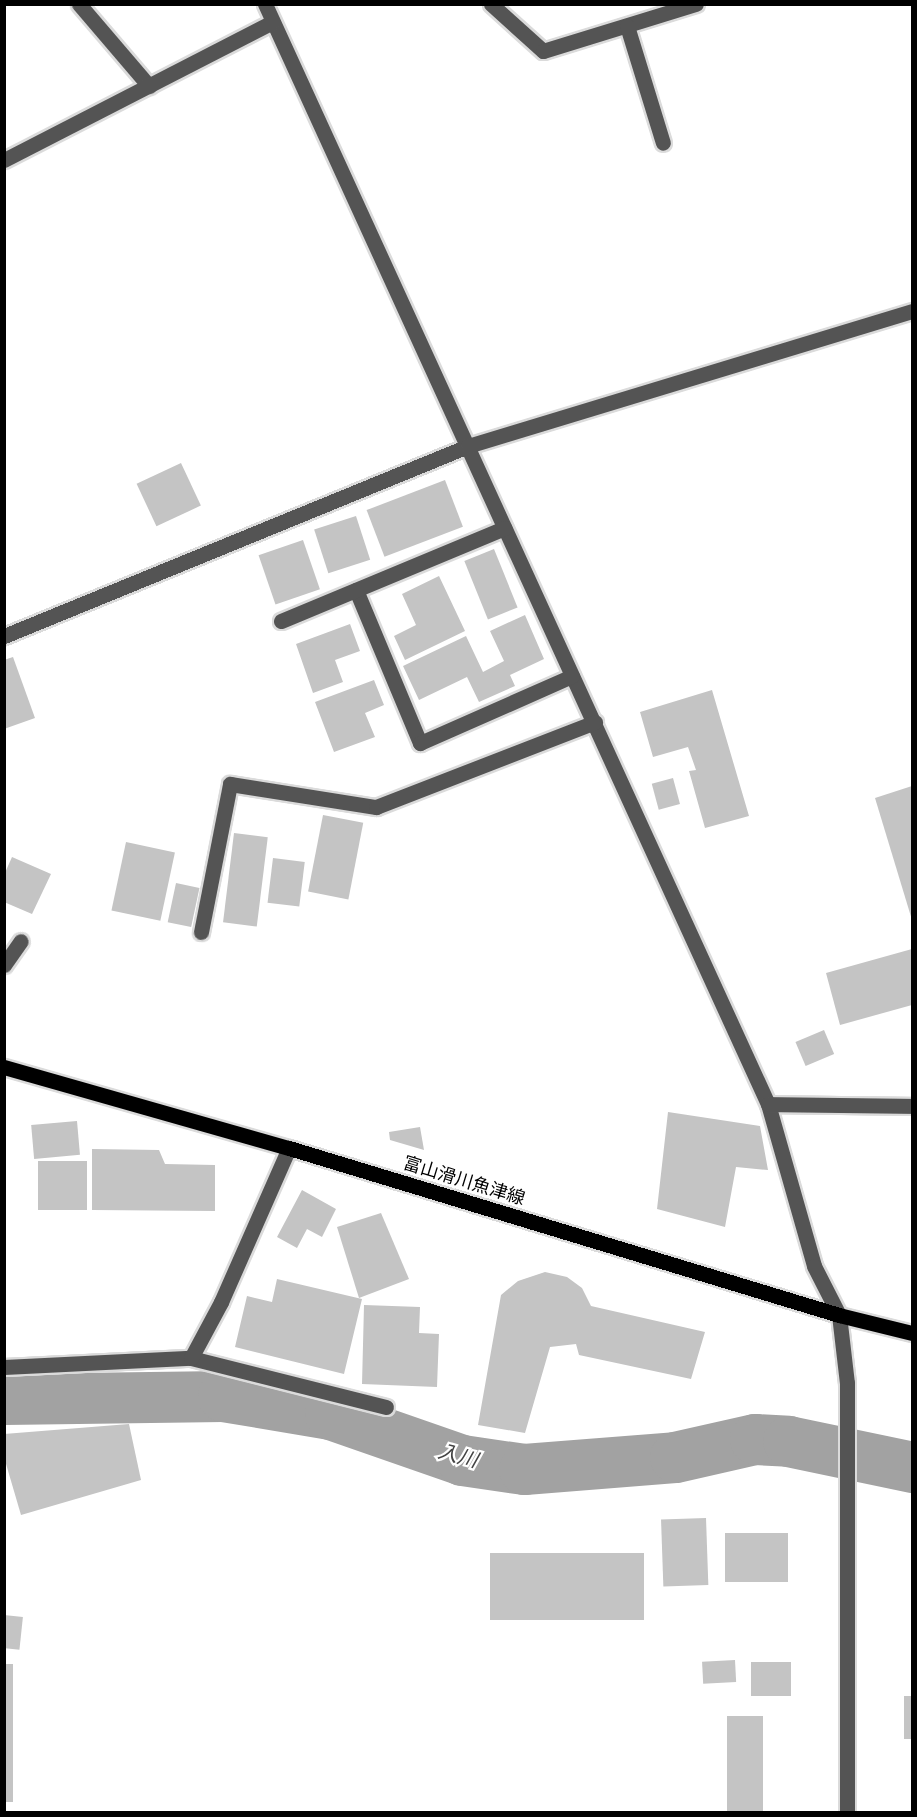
<!DOCTYPE html>
<meta charset="utf-8">
<style>
body{margin:0}
#map{position:relative;width:917px;height:1817px;overflow:hidden;background:#fff;font-family:"PT Sans Narrow","Noto Sans JP",sans-serif}
div>[style]{position:absolute}
[style*='--x']{left:calc(var(--x)*1px);top:calc(var(--y)*1px);width:calc(var(--w)*1px);rotate:calc(var(--a)*1deg)}
.river>*{height:51px;margin:-25.5px;padding:0 25.5px;transform-origin:25.5px;border-radius:25.5px;background:#a2a2a2}
.building>*{inset:0;background:#c4c4c4;transform-origin:0 0}
.roads{filter:drop-shadow(2px 0 #dbdbdb) drop-shadow(-2px 0 #dbdbdb) drop-shadow(0 2px #dbdbdb) drop-shadow(0 -2px #dbdbdb)}
.minor>*{height:15px;margin:-7.5px;padding:0 7.5px;transform-origin:7.5px;border-radius:7.5px;background:#545454}
.major>*{height:15px;margin:-7.5px;padding:0 7.5px;transform-origin:7.5px;border-radius:7.5px;background:#000}
span{translate:-50% -50%;white-space:nowrap;text-align:center;line-height:1.15;-webkit-text-stroke:4.5px #fff;paint-order:stroke}
.street-label{font-size:18px;color:#000}
.water-label{font-size:20px;color:#434343;font-style:italic}
.frame{position:absolute;inset:0;border:6px solid #000;pointer-events:none}
</style>
<div id="map">
<div class="river">
<div style="--x:4;--y:1399;--w:219;--a:-0.8"></div>
<div style="--x:223;--y:1396;--w:109;--a:9.5"></div>
<div style="--x:330;--y:1414;--w:140;--a:19.2"></div>
<div style="--x:462;--y:1460;--w:63;--a:8.3"></div>
<div style="--x:524;--y:1469;--w:151;--a:-4.5"></div>
<div style="--x:675;--y:1457;--w:82;--a:-12.7"></div>
<div style="--x:755;--y:1439;--w:33;--a:3"></div>
<div style="--x:788;--y:1441;--w:127;--a:11.8"></div>
</div>
<div class="building">
<div style="left:181px;top:463px;width:47px;height:49px;rotate:65deg"></div>
<div style="left:445px;top:480px;width:50px;height:84px;rotate:69deg"></div>
<div style="left:356px;top:516px;width:46px;height:44px;rotate:72deg"></div>
<div style="left:303px;top:540px;width:52px;height:47px;rotate:71deg"></div>
<div style="left:494px;top:549px;width:63px;height:32px;rotate:68deg"></div>
<div style="clip-path:polygon(439px 576px,465px 631px,405px 660px,394px 636px,416px 625px,402px 594px)"></div>
<div style="clip-path:polygon(525px 615px,544px 659px,510px 675px,515px 686px,479px 702px,467px 677px,419px 700px,403px 666px,466px 636px,483px 672px,504px 661px,490px 631px)"></div>
<div style="clip-path:polygon(350px 624px,360px 651px,335px 660px,343px 682px,313px 693px,296px 644px)"></div>
<div style="clip-path:polygon(13px 657px,35px 718px,4px 729px,4px 660px)"></div>
<div style="clip-path:polygon(374px 680px,384px 705px,365px 713px,375px 737px,334px 752px,315px 702px)"></div>
<div style="clip-path:polygon(712px 690px,749px 816px,705px 828px,689px 771px,696px 770px,688px 747px,653px 757px,640px 712px)"></div>
<div style="left:673px;top:778px;width:27px;height:22px;rotate:75deg"></div>
<div style="clip-path:polygon(912px 786px,912px 920px,875px 798px)"></div>
<div style="left:323px;top:815px;width:41px;height:78px;rotate:11deg"></div>
<div style="left:234px;top:833px;width:34px;height:90px;rotate:7deg"></div>
<div style="left:126px;top:842px;width:50px;height:70px;rotate:12deg"></div>
<div style="clip-path:polygon(12px 857px,51px 874px,32px 914px,4px 902px,4px 875px)"></div>
<div style="left:273px;top:858px;width:32px;height:45px;rotate:7deg"></div>
<div style="left:176px;top:883px;width:24px;height:40px;rotate:12deg"></div>
<div style="clip-path:polygon(912px 949px,912px 1005px,840px 1025px,826px 973px)"></div>
<div style="left:824px;top:1030px;width:26px;height:31px;rotate:67deg"></div>
<div style="clip-path:polygon(668px 1112px,760px 1126px,768px 1170px,736px 1167px,725px 1227px,657px 1209px)"></div>
<div style="left:77px;top:1121px;width:34px;height:46px;rotate:85deg"></div>
<div style="clip-path:polygon(420px 1127px,424px 1150px,390px 1140px,389px 1132px)"></div>
<div style="clip-path:polygon(92px 1149px,159px 1150px,165px 1164px,215px 1165px,215px 1211px,92px 1210px)"></div>
<div style="left:38px;top:1161px;width:49px;height:49px"></div>
<div style="clip-path:polygon(302px 1190px,336px 1209px,322px 1237px,307px 1229px,297px 1248px,277px 1237px)"></div>
<div style="clip-path:polygon(381px 1213px,409px 1279px,359px 1298px,337px 1227px)"></div>
<div style="clip-path:polygon(545px 1272px,567px 1277px,582px 1288px,591px 1306px,705px 1332px,691px 1379px,579px 1355px,576px 1344px,550px 1347px,525px 1433px,478px 1425px,501px 1295px,518px 1281px)"></div>
<div style="clip-path:polygon(277px 1279px,362px 1299px,344px 1374px,235px 1347px,247px 1296px,272px 1302px)"></div>
<div style="clip-path:polygon(364px 1305px,420px 1307px,419px 1333px,439px 1334px,437px 1387px,362px 1384px)"></div>
<div style="clip-path:polygon(129px 1424px,141px 1480px,21px 1515px,4px 1457px,4px 1434px)"></div>
<div style="left:706px;top:1518px;width:67px;height:45px;rotate:88deg"></div>
<div style="left:725px;top:1533px;width:63px;height:49px"></div>
<div style="left:490px;top:1553px;width:154px;height:67px"></div>
<div style="left:4px;top:1615px;width:19px;height:33px;rotate:6deg"></div>
<div style="left:735px;top:1660px;width:22px;height:33px;rotate:87deg"></div>
<div style="left:751px;top:1662px;width:40px;height:34px"></div>
<div style="left:4px;top:1664px;width:9px;height:138px"></div>
<div style="left:904px;top:1696px;width:8px;height:43px"></div>
<div style="left:727px;top:1716px;width:36px;height:96px"></div>
</div>
<div class="roads">
<div class="minor">
<div style="--x:79;--y:4;--w:108;--a:49.5"></div>
<div style="--x:265;--y:4;--w:1210;--a:65.43"></div>
<div style="--x:768;--y:1104;--w:168;--a:74.1"></div>
<div style="--x:814;--y:1266;--w:55;--a:63"></div>
<div style="--x:839;--y:1315;--w:68;--a:83.3"></div>
<div style="--x:847;--y:1383;--w:429;--a:90"></div>
<div style="--x:491;--y:4;--w:70;--a:42.1"></div>
<div style="--x:543;--y:51;--w:160;--a:-17.1"></div>
<div style="--x:627;--y:26;--w:122;--a:72.9"></div>
<div style="--x:4;--y:160;--w:302;--a:-27.2"></div>
<div style="--x:356;--y:590;--w:166;--a:67.3"></div>
<div style="--x:420;--y:743;--w:166;--a:-23.8"></div>
<div style="--x:281;--y:621;--w:242;--a:-22.6"></div>
<div style="--x:4;--y:636;--w:501;--a:-22.27"></div>
<div style="--x:468;--y:446;--w:464;--a:-16.9"></div>
<div style="--x:201;--y:932;--w:151;--a:-78.9"></div>
<div style="--x:230;--y:784;--w:148;--a:9"></div>
<div style="--x:376;--y:807;--w:235;--a:-21.2"></div>
<div style="--x:4;--y:965;--w:29;--a:-55"></div>
<div style="--x:768;--y:1104;--w:144;--a:0.8"></div>
<div style="--x:191;--y:1358;--w:201;--a:14.1"></div>
<div style="--x:4;--y:1367;--w:187;--a:-2.8"></div>
<div style="--x:191;--y:1358;--w:64;--a:-61.8"></div>
<div style="--x:221;--y:1302;--w:168;--a:-66.2"></div>
</div>
<div class="major">
<div style="--x:4;--y:1067;--w:296;--a:15.9"></div>
<div style="--x:289;--y:1148;--w:575;--a:16.89"></div>
<div style="--x:839;--y:1315;--w:75;--a:13.9"></div>
</div>
</div>
<div class="street-label">
<span style="left:464px;top:1181px;rotate:17deg">富山滑川魚津線</span>
</div>
<div class="water-label">
<span style="left:458px;top:1456px;rotate:15deg">入川</span>
</div>
<div class="frame"></div>
</div>
